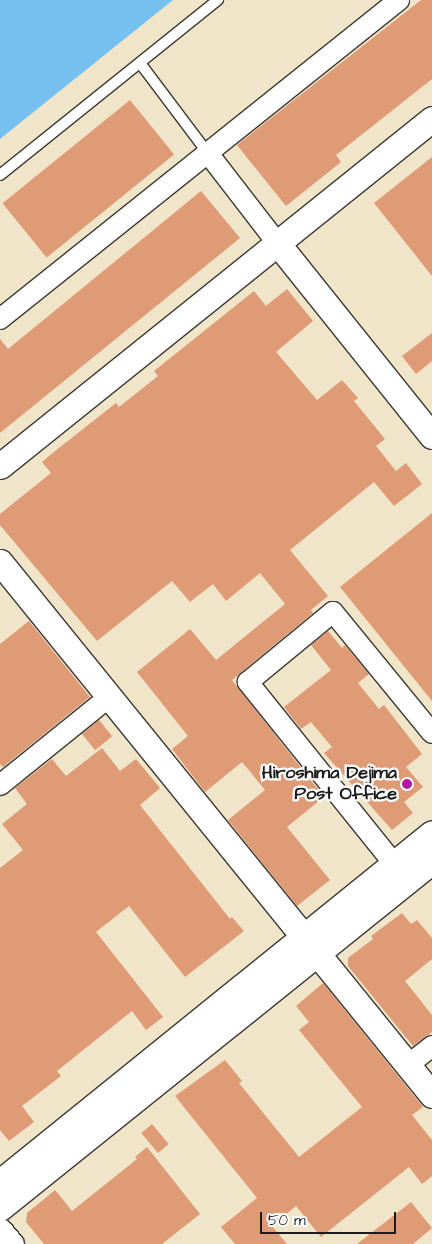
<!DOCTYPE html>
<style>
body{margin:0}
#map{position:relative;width:432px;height:1244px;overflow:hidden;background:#f0e5c9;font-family:"Architects Daughter",sans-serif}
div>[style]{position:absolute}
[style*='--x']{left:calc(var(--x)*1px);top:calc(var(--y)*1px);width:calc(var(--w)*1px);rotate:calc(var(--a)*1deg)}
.water>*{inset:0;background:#76c0ef}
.building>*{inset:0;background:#de9b75;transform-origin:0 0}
.roads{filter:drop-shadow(1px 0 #3c3a36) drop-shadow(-1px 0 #3c3a36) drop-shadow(0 1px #3c3a36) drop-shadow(0 -1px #3c3a36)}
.service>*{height:10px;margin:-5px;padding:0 5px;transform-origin:5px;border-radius:5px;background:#fff}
.minor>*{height:20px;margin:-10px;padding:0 10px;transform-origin:10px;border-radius:10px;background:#fff}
.tertiary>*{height:25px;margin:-12.5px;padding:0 12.5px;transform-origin:12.5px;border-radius:12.5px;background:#fff}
.dots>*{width:14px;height:14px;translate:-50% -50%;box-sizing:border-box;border:2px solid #fff;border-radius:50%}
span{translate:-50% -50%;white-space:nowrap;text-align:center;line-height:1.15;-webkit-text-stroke:4.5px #fff;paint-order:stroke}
.poi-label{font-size:18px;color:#1c1c1c;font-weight:700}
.right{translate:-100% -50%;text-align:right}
.scale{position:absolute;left:260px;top:1212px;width:136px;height:22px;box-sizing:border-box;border:2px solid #1c1c1c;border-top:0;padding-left:6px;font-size:15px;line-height:18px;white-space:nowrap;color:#1c1c1c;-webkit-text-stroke:4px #fff;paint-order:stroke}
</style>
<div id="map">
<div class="water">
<div style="clip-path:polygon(0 0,173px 0,0 139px)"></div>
</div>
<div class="building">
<div style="clip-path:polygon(421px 0,432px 0,432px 79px,336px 155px,341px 162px,286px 206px,237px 145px)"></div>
<div style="left:130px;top:100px;width:70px;height:164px;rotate:51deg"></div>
<div style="clip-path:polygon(432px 157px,432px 276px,374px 203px)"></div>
<div style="clip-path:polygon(201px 191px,240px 238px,0 433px,0 339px,8px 349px)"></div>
<div style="clip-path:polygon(287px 289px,313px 321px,276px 352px,317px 400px,342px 380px,358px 398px,354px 401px,385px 439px,376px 446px,396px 471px,406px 463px,422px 484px,394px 506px,374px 482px,290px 550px,328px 596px,311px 610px,313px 613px,232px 680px,324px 797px,287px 827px,330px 880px,297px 906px,228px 820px,265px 790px,242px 762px,205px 792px,172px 749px,188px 736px,137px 672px,190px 629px,216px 660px,285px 604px,260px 573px,226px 601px,213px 584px,190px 602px,172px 581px,97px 641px,0 525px,0 514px,51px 473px,42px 462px,55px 451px,116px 403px,119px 407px,158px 376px,154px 371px,254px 291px,266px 306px)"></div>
<div style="clip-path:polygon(432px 333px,432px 361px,416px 374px,402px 356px)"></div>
<div style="clip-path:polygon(432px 513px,432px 701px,340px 587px)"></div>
<div style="clip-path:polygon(29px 621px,90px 697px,3px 767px,0 764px,0 644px)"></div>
<div style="clip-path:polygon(328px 631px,342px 648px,345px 645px,369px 674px,358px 683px,379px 709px,384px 705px,422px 754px,406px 767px,423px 787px,404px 802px,413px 813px,392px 830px,324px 753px,332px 747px,311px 722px,301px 729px,284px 707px,331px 670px,311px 645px)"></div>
<div style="left:99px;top:720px;width:21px;height:22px;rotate:51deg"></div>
<div style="clip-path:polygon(102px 748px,120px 771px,136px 759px,160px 788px,140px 805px,230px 919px,232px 917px,244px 931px,185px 977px,129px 906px,96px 932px,163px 1017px,146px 1030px,132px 1011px,57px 1071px,61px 1076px,22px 1106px,34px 1122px,9px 1141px,0 1130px,0 868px,23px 850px,2px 824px,27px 804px,15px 788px,52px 759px,66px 776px)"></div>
<div style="clip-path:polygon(402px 913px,411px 924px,417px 920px,432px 938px,432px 959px,405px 981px,432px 1015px,432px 1032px,413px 1046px,348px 966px,348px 958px,373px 939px,371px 936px)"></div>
<div style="clip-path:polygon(323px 983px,423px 1107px,412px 1115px,432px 1140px,432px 1176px,422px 1184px,409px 1167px,321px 1237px,296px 1206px,272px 1226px,287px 1244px,235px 1244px,221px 1227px,257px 1198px,175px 1096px,225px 1060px,242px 1081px,239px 1083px,299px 1157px,362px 1107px,299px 1030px,309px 1022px,296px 1006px)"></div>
<div style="left:152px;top:1124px;width:26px;height:14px;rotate:50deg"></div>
<div style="clip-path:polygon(147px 1147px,200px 1214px,162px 1244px,44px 1244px,26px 1222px,27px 1213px,55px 1190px,72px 1211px,137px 1159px,135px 1157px)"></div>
<div style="clip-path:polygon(411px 1202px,432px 1228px,413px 1244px,357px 1244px)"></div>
</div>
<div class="roads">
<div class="service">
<div style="--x:140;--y:63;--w:111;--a:53"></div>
<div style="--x:0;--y:175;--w:280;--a:-38.8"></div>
</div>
<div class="minor">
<div style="--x:207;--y:152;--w:116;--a:52.3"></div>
<div style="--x:0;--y:319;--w:511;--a:-38.64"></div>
<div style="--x:0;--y:785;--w:139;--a:-38.9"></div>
<div style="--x:403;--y:875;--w:248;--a:-128.8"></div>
<div style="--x:248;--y:682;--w:110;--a:-39.5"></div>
<div style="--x:333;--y:612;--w:156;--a:50.7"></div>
<div style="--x:408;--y:1065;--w:31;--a:-38"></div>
</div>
<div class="tertiary">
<div style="--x:278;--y:244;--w:246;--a:51.3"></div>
<div style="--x:0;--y:466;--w:554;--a:-38.77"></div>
<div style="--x:0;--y:562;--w:686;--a:50.98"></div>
<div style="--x:0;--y:1182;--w:555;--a:-38.93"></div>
<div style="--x:0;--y:1208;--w:554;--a:-38.77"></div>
<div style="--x:0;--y:1231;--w:17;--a:50"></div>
</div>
</div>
<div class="dots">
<div style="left:407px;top:784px;background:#b5179e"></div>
</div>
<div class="poi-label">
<span class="right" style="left:397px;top:784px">Hiroshima Dejima<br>Post Office</span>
</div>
<div class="scale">50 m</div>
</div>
